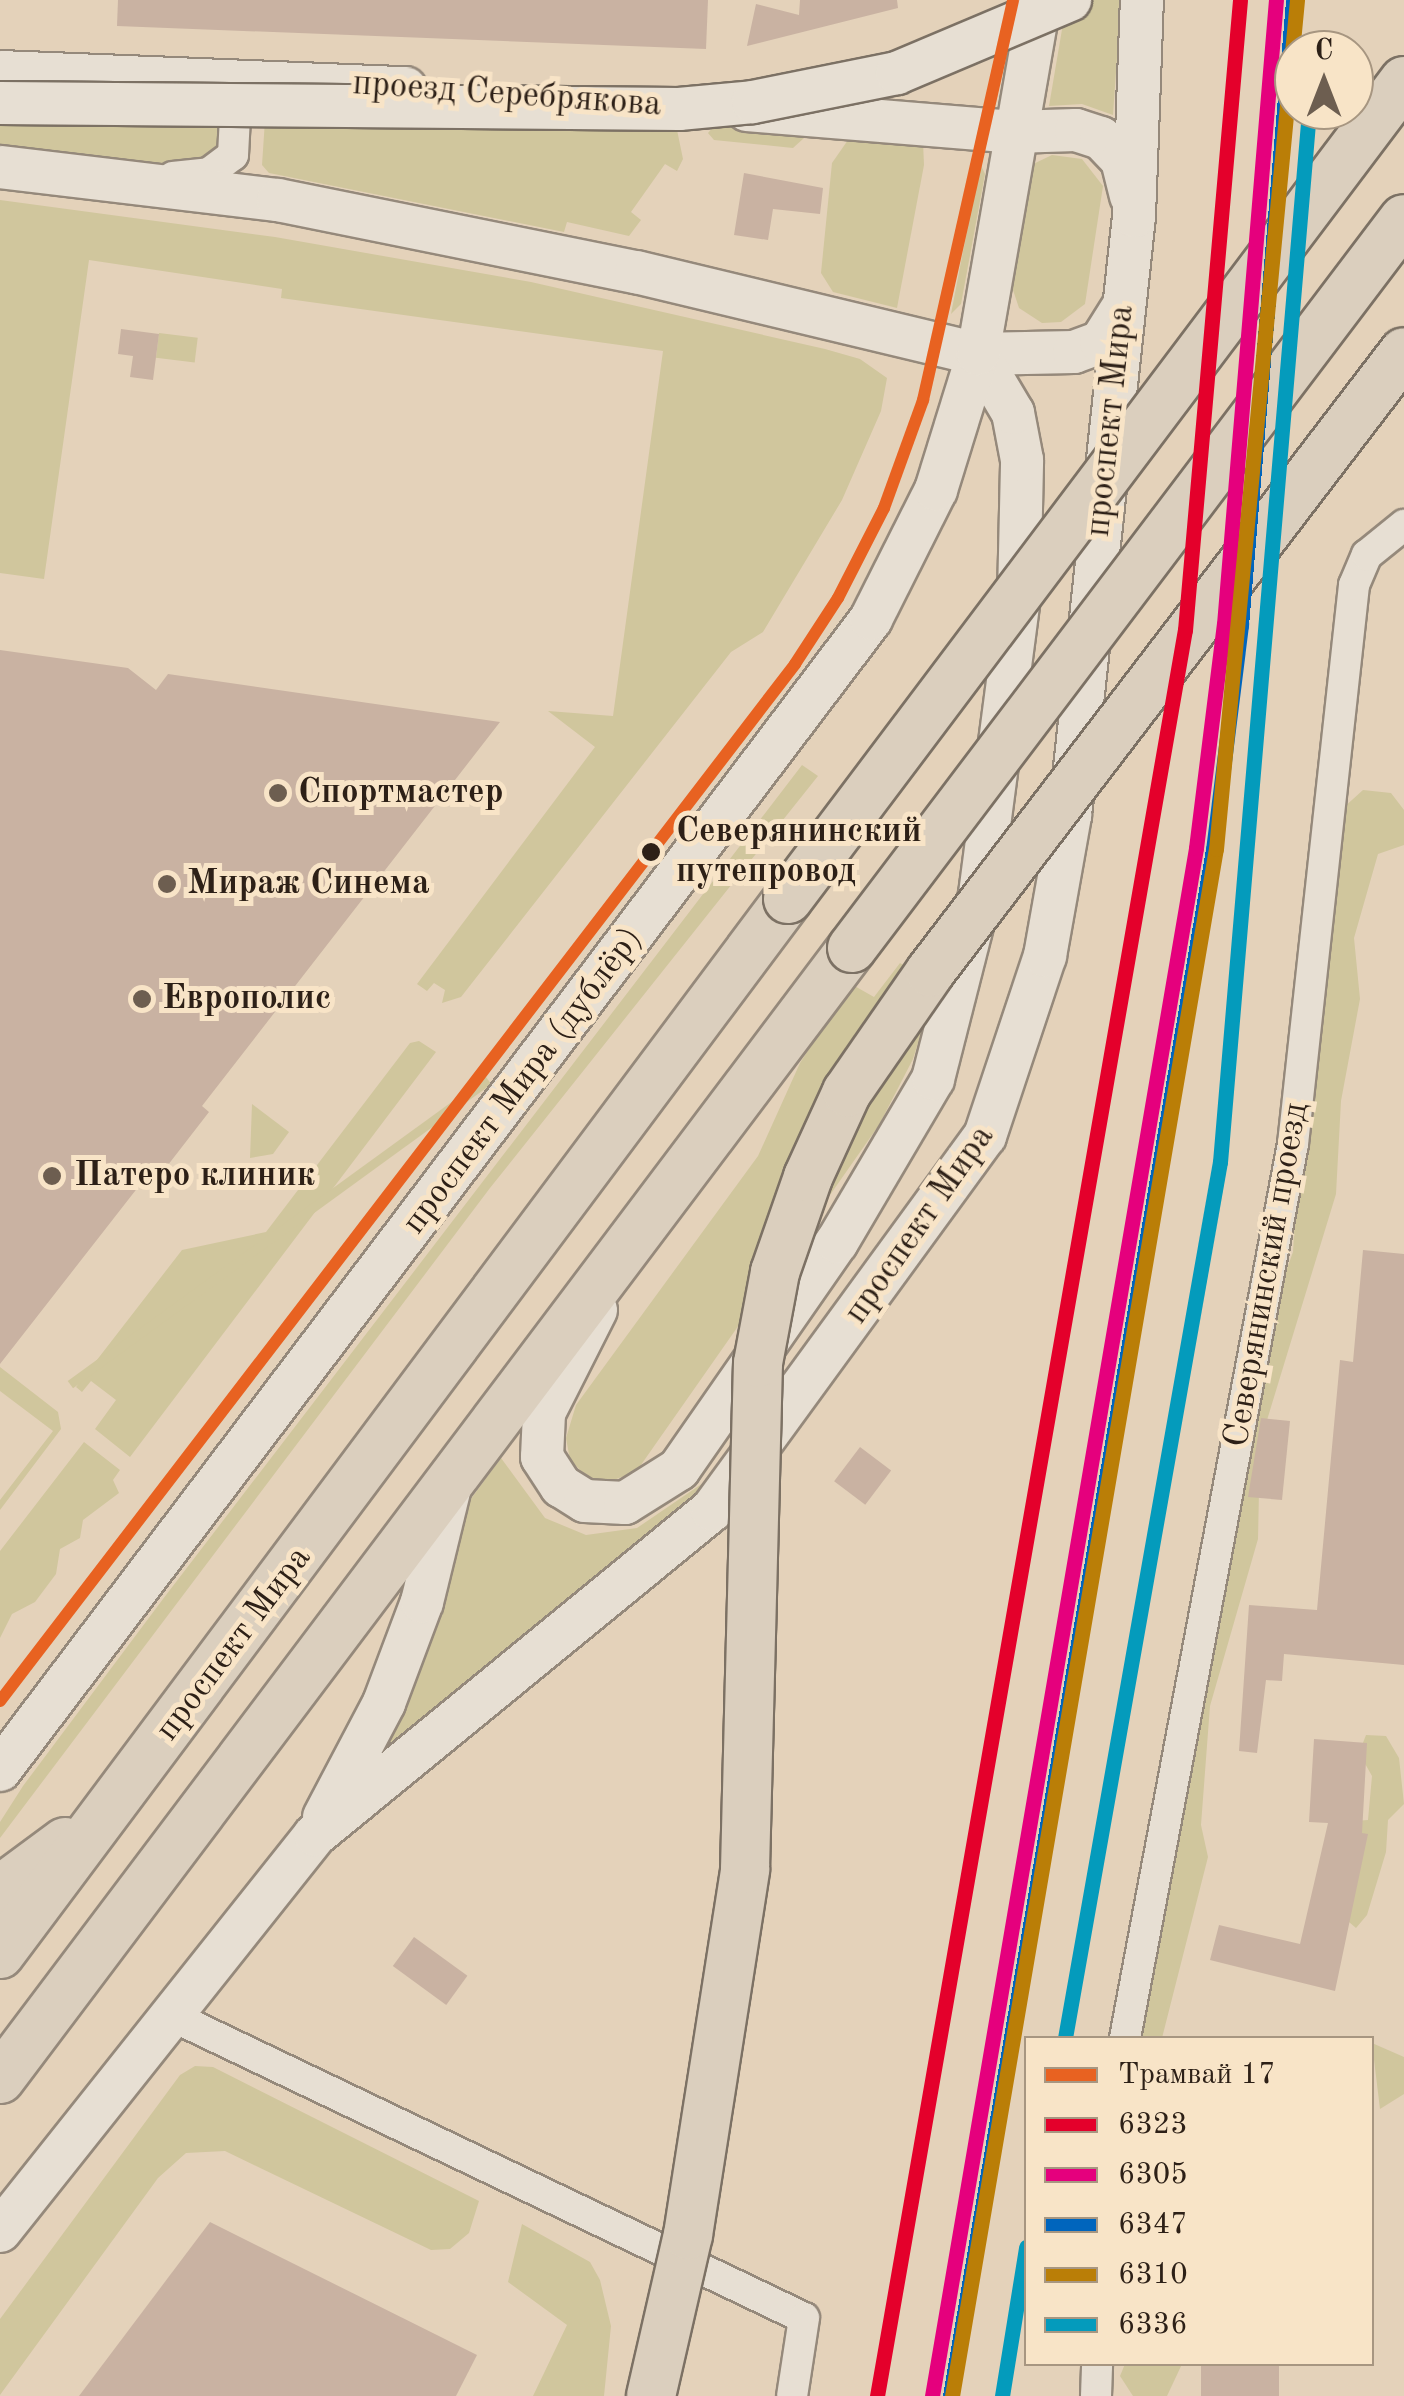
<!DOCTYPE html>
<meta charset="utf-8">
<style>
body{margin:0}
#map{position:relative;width:1404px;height:2396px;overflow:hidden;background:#e4d2ba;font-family:"Old Standard TT",serif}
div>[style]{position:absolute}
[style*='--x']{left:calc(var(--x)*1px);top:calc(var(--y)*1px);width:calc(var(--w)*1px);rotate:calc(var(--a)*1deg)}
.green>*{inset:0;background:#d0c69d;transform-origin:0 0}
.building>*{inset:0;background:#c9b2a2;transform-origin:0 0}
.roads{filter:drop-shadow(2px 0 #95897b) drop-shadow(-2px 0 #95897b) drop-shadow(0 2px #95897b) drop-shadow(0 -2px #95897b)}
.minor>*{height:30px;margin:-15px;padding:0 15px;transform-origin:15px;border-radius:15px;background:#e7dfd3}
.secondary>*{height:42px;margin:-21px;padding:0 21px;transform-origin:21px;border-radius:21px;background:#e7dfd3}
.primary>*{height:48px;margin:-24px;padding:0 24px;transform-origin:24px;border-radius:24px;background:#dbcfbe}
.bridges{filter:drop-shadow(2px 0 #7c7164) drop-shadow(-2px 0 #7c7164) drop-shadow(0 2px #7c7164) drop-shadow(0 -2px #7c7164)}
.secondary-bridge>*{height:42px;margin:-21px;padding:0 21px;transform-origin:21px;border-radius:21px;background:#e7dfd3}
.primary-bridge>*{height:48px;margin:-24px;padding:0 24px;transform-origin:24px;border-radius:24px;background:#dbcfbe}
.rail-1>*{height:15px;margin:-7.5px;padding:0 7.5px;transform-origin:7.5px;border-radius:7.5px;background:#e4002b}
.rail-2>*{height:15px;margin:-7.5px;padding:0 7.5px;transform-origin:7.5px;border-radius:7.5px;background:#e5007d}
.rail-3>*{height:15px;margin:-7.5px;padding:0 7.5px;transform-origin:7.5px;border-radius:7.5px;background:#0065bd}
.rail-4>*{height:15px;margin:-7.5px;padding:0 7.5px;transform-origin:7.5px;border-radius:7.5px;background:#ba7e07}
.rail-5>*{height:15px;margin:-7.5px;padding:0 7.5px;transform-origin:7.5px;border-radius:7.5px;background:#049bbc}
.tram-1>*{height:12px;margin:-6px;padding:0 6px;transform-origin:6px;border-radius:6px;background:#e86221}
.dots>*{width:28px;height:28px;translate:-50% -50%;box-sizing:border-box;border:5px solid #f8e4c7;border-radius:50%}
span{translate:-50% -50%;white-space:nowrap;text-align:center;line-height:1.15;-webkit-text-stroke:10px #f8e4c7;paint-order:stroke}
.street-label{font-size:35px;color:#2d2017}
.poi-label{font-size:35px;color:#2d2017;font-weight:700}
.left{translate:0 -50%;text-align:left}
.stop-label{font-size:35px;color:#2d2017;font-weight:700}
.legend{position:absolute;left:1024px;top:2036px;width:350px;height:330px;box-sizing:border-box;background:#f8e4c7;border:2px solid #a79681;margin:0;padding:12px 18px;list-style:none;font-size:30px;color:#2d2017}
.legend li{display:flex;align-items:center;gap:20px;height:50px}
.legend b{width:50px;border:2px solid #a79681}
.north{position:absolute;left:1274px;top:30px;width:100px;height:100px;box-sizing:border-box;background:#f8e4c7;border:2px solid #a79681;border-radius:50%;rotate:0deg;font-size:28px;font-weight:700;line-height:40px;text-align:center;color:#2d2017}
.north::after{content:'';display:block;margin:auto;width:35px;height:45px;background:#6d5e50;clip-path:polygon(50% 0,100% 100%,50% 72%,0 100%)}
</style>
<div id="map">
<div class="green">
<div style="clip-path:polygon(1067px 0,1121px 0,1113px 115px,1082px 104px,1049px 106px)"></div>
<div style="clip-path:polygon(0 89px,186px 92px,226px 128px,217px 153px,187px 168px,0 146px)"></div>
<div style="clip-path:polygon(265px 120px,676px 125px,683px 159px,677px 171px,665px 164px,631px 212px,641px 220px,629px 236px,567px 222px,564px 232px,269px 173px,262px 165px)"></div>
<div style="clip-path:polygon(714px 126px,798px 133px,804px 138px,793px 148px,714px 140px,708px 133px)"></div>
<div style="clip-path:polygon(848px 140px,923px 142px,924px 165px,897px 308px,833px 292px,821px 273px,832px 163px)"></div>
<div style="clip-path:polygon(1052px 155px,1082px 159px,1103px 186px,1085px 304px,1061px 322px,1042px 323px,1019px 308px,1009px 278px,1027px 167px)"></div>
<div style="clip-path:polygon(980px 163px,985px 174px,961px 304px,951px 314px)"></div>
<div style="clip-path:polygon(0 200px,275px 237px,531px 282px,825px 349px,860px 359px,887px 378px,881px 411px,842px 500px,763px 632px,731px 652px,461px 997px,442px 1003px,445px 990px,434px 983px,427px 991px,417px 984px,595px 747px,548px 711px,613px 716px,663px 351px,281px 298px,282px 289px,89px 260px,44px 579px,0 573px)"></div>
<div style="left:159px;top:333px;width:39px;height:25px;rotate:7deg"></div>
<div style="clip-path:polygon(802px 765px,818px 776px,490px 1188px,0 1838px,0 1822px,23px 1786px,163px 1599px)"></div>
<div style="clip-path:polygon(1363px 790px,1391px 793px,1404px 810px,1404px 845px,1378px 854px,1354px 938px,1360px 999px,1341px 1101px,1336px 1194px,1260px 1443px,1258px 1539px,1210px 1706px,1201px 1825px,1208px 1857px,1162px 2038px,1136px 2038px,1273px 1307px,1293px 1252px,1299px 1144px,1342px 809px)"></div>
<div style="clip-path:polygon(900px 963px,936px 984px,913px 1059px,879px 1125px,636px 1472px,605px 1483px,586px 1476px,570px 1460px,566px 1438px,576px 1405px,758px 1156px,800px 1063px,851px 984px,874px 997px)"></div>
<div style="clip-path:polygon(419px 1041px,436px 1052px,130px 1457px,95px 1429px,116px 1400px,91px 1381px,82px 1392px,76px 1387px,182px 1250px,266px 1232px,410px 1043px)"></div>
<div style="left:486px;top:1077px;width:9px;height:517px;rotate:54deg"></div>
<div style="clip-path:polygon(252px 1104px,289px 1132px,273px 1154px,250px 1158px)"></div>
<div style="clip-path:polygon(0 1367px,58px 1412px,61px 1429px,0 1510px,0 1500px,53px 1431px,0 1391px)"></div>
<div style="clip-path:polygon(84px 1442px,120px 1470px,113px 1480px,119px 1493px,83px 1520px,80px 1538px,60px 1549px,56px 1574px,35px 1602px,12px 1614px,0 1638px,0 1551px)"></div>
<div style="clip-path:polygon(501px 1458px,545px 1518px,586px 1535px,637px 1528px,703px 1483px,676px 1518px,377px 1754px,465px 1507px)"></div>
<div style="clip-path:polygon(1366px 1735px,1386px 1736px,1399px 1758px,1404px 1804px,1388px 1820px,1386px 1852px,1367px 1915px,1356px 1928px,1342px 1916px,1354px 1821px,1368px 1820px,1372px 1776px,1359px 1753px)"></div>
<div style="clip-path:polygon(1372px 2043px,1404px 2057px,1404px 2094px,1380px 2109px)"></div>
<div style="clip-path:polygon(195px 2066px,213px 2067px,479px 2201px,469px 2233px,450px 2249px,431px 2250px,225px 2151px,186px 2153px,158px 2178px,0 2395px,0 2319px,180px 2075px)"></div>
<div style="clip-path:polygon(522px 2224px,590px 2262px,600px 2280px,611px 2326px,604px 2396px,533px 2396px,567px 2325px,508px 2282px)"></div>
<div style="clip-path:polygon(1125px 2364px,1182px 2364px,1167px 2396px,1133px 2396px,1120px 2376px)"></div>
</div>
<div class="building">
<div style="clip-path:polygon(118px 0,708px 0,706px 49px,117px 26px)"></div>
<div style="clip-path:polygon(800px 0,897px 0,898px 8px,747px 46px,756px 4px,799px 15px)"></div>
<div style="clip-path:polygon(744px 173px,823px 188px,820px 214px,773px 209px,768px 240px,734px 235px)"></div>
<div style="clip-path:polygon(121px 329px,159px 334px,153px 380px,130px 377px,133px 356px,118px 354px)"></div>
<div style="clip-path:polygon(0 650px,128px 668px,156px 690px,168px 674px,500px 722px,202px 1106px,209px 1112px,161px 1174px,153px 1168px,0 1364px)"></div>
<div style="clip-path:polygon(1363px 1250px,1404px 1254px,1404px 1665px,1284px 1654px,1282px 1681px,1266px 1680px,1257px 1753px,1239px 1751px,1249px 1605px,1317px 1610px,1340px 1360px,1353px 1362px)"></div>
<div style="clip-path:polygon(1261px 1418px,1290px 1421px,1282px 1500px,1248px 1497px)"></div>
<div style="left:860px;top:1447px;width:39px;height:43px;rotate:37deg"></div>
<div style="clip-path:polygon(1314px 1739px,1367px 1743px,1362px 1833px,1368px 1834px,1335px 1991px,1210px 1960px,1219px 1925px,1300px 1944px,1328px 1823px,1309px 1822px)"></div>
<div style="left:414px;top:1937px;width:66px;height:36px;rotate:36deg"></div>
<div style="clip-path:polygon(210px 2222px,477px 2355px,456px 2396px,79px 2396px)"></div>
<div style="left:1201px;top:2364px;width:78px;height:32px"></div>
</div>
<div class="roads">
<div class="minor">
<div style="--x:173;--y:177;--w:36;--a:-6"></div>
<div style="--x:209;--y:173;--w:30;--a:-37"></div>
<div style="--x:233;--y:155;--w:39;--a:-87"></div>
<div style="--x:235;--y:116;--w:27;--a:-123"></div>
<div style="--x:172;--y:2016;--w:700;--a:25.54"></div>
<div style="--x:804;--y:2318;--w:79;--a:98.7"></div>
<div style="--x:1125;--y:2038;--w:910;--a:-79.36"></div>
<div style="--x:1293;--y:1144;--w:562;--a:-83.77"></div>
<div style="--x:1354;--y:585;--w:33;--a:-67"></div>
<div style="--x:1367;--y:555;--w:48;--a:-39"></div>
<div style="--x:1096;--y:2396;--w:32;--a:-88"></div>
</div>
<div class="secondary">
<div style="--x:0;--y:72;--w:406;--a:2.3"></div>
<div style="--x:747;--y:110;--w:267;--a:4.7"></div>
<div style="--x:1013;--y:132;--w:63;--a:-1.8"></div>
<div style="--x:1076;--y:130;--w:26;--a:18"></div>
<div style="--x:1101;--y:138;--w:30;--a:46"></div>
<div style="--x:1122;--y:160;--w:37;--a:76"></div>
<div style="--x:0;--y:167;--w:280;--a:6.8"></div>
<div style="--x:278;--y:200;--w:365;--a:11.4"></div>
<div style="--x:636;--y:272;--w:352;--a:13.5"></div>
<div style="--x:978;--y:354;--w:96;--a:-1.2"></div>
<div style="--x:1074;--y:352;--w:29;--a:-20"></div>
<div style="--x:1101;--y:342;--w:40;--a:-58"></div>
<div style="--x:596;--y:1310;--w:115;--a:116.8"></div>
<div style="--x:544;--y:1413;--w:44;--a:92.6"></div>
<div style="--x:542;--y:1457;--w:35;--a:57"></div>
<div style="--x:561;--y:1486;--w:28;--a:32"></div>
<div style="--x:585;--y:1501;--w:40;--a:2.9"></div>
<div style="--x:625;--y:1503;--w:64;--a:-32.2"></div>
<div style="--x:679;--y:1469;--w:277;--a:-55.2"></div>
<div style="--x:837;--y:1242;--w:189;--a:-59.5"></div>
<div style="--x:933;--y:1079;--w:191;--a:-75.7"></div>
<div style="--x:980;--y:894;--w:300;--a:-82.5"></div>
<div style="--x:1019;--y:597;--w:137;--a:-88.7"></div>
<div style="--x:1022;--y:460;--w:48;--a:-100.8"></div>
<div style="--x:1013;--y:413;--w:69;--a:-120.7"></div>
<div style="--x:0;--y:1770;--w:1443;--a:-52.88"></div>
<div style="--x:871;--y:619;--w:144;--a:-63.3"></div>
<div style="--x:936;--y:490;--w:142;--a:-72.8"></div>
<div style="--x:978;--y:354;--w:359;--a:-80.1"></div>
<div style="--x:324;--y:1817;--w:129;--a:-62.2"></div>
<div style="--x:384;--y:1703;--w:108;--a:-69.4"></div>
<div style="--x:422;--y:1602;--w:122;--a:-76.3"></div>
<div style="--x:0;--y:2231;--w:506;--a:-51.5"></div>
<div style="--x:315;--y:1835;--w:513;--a:-39.31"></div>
<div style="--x:712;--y:1510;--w:463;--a:-53.9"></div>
<div style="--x:985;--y:1136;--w:190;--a:-71.6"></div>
<div style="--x:1045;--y:956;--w:143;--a:-79.9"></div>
<div style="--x:1070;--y:815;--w:602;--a:-83.9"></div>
<div style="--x:1134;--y:216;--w:216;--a:-87.9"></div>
</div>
<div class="primary">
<div style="--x:0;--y:1890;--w:81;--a:-36.4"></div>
<div style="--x:0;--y:1954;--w:1317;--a:-53.24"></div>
<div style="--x:0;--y:2079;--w:1416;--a:-53.01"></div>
</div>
</div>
<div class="bridges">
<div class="secondary-bridge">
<div style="--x:0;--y:103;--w:679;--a:0.51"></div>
<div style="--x:679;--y:109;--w:74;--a:-5.4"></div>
<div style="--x:753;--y:102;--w:147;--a:-11.4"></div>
<div style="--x:897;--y:73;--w:188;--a:-22.9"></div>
</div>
<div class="primary-bridge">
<div style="--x:788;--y:899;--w:1024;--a:-53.02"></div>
<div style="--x:852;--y:948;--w:914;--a:-52.87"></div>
<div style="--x:651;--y:2396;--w:165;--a:-77.1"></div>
<div style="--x:688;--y:2235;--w:370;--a:-81.1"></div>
<div style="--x:745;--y:1869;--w:506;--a:-88.53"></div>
<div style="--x:758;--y:1363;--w:93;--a:-79.4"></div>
<div style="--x:775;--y:1272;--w:101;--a:-70.8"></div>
<div style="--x:808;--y:1177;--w:94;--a:-65.4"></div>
<div style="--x:847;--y:1092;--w:146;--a:-55.3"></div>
<div style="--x:930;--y:972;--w:780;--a:-52.6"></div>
</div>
</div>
<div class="rail-1">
<div style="--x:877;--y:2396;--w:1793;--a:-80.11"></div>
<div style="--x:1185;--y:630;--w:632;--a:-85.01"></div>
</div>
<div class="rail-2">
<div style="--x:932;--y:2396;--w:1570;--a:-80.32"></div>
<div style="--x:1196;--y:848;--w:226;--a:-82.9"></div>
<div style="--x:1224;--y:624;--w:626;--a:-85.24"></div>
</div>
<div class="rail-3">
<div style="--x:950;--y:2396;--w:1568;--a:-80.35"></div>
<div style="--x:1213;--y:850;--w:227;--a:-82.9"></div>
<div style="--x:1241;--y:625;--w:626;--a:-85.24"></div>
</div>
<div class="rail-4">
<div style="--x:952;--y:2396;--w:1569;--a:-80.32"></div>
<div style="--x:1216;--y:849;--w:853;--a:-84.55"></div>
</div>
<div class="rail-5">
<div style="--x:1065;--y:2038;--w:890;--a:-79.97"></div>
<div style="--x:1220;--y:1162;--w:1056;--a:-85.16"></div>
<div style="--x:1002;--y:2396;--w:151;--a:-80.8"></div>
</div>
<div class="tram-1">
<div style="--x:0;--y:1701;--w:1307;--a:-52.52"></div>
<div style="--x:795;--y:664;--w:79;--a:-56.9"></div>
<div style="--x:838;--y:598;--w:101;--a:-62.9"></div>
<div style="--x:884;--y:508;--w:115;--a:-70.1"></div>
<div style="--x:923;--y:400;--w:410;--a:-77.3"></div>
</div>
<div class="dots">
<div style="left:278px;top:793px;background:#6d5e50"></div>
<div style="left:651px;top:852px;background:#2d2017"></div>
<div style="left:167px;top:884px;background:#6d5e50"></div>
<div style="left:142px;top:999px;background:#6d5e50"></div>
<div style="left:52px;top:1176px;background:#6d5e50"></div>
</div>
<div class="street-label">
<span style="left:507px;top:95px;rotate:4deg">проезд Серебрякова</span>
<span style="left:1111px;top:421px;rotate:-84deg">проспект Мира</span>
<span style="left:523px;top:1081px;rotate:-53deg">проспект Мира (дублёр)</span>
<span style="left:920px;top:1225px;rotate:-55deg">проспект Мира</span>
<span style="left:1267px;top:1275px;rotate:-80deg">Северянинский проезд</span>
<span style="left:234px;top:1644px;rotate:-53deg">проспект Мира</span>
</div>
<div class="poi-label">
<span class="left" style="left:298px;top:793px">Спортмастер</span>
<span class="left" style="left:187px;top:884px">Мираж Синема</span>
<span class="left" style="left:162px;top:999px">Европолис</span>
<span class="left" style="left:74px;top:1176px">Патеро клиник</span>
</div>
<div class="stop-label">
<span class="left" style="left:676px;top:852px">Северянинский<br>путепровод</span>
</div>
<ul class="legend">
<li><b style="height:12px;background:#e86221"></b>Трамвай 17</li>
<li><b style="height:12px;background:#e4002b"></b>6323</li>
<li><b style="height:12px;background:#e5007d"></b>6305</li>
<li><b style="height:12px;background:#0065bd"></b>6347</li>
<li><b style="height:12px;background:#ba7e07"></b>6310</li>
<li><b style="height:12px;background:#049bbc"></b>6336</li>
</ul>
<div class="north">С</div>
</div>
